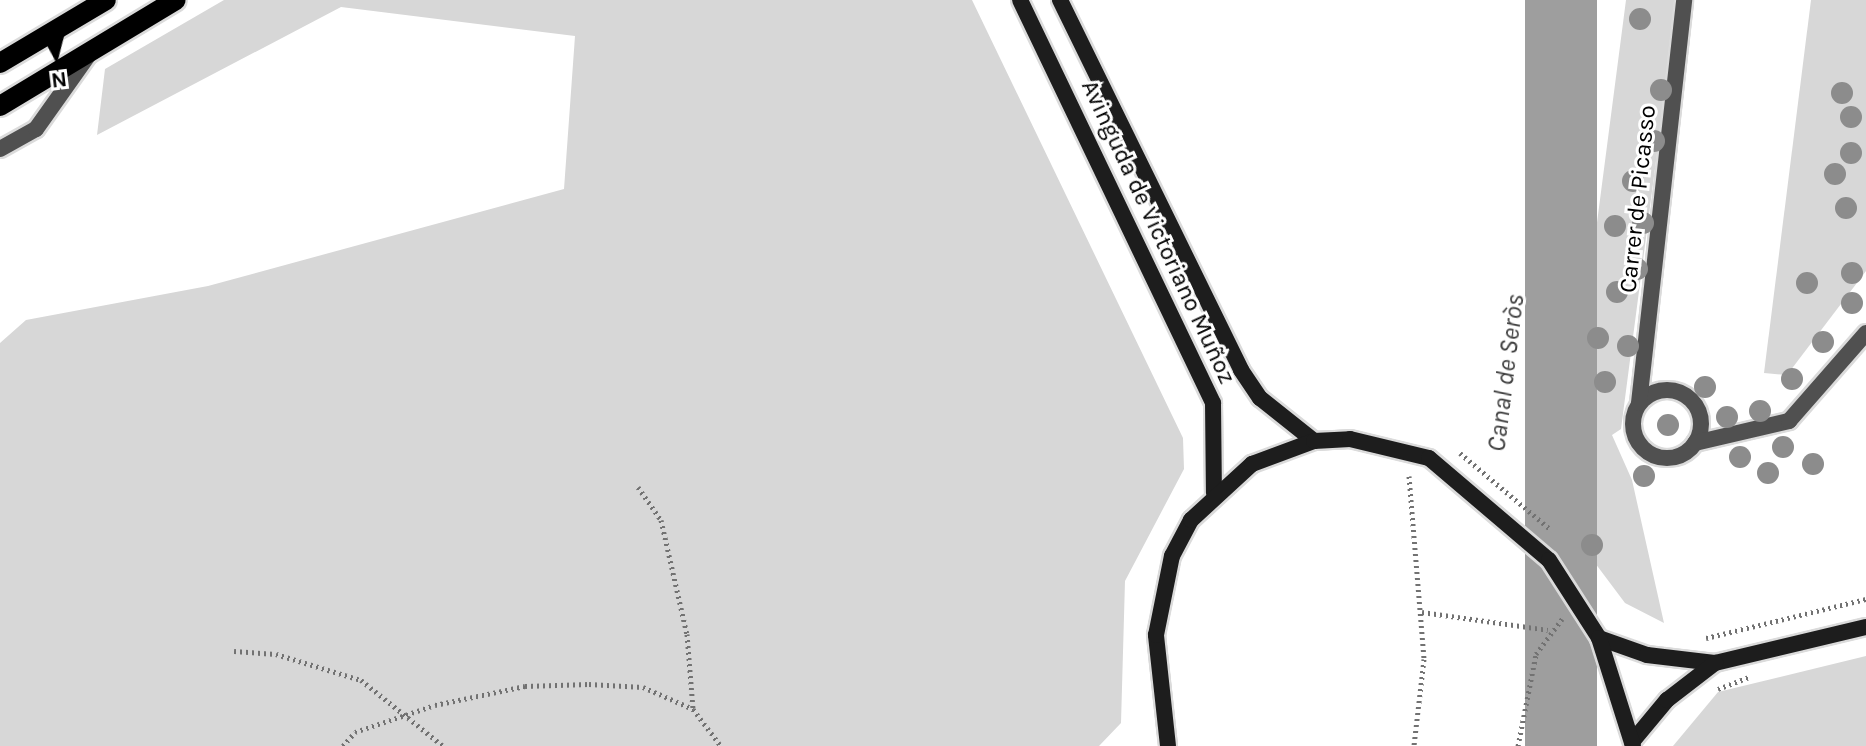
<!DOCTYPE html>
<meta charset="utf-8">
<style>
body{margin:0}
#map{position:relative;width:1866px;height:746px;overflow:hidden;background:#fff;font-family:Karla,sans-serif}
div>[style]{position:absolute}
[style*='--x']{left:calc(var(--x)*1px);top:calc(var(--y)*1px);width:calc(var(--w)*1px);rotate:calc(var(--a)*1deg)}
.green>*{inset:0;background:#d7d7d7}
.water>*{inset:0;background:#9e9e9e;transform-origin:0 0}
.path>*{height:5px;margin-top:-2.5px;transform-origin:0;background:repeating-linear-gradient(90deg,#727272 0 2px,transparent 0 6px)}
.roads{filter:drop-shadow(2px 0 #dbdbdb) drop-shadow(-2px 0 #dbdbdb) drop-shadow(0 2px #dbdbdb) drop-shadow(0 -2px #dbdbdb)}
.lane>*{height:16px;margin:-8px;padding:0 8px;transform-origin:8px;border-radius:8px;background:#505050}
.street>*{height:16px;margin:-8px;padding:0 8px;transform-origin:8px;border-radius:8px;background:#505050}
.street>.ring{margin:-8px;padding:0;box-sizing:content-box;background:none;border:16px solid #505050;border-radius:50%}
.secondary>*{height:16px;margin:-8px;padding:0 8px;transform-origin:8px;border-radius:8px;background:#1d1d1d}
.primary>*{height:20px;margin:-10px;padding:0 10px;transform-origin:10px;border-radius:10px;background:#000}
.trees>*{width:22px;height:22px;margin:-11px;border-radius:50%;background:#8c8c8c}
span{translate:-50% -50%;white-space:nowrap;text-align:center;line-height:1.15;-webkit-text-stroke:6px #fff;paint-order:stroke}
.street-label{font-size:24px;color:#000}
.water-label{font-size:26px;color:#3f3f3f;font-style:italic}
.north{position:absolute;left:16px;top:16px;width:80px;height:80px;-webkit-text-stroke:6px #fff;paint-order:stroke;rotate:173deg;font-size:22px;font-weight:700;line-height:32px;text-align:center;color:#000}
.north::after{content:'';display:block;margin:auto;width:28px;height:36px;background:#000;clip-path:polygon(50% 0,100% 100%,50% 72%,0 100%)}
</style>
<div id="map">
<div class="green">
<div style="clip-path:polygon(224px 0,972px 0,1183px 438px,1184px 469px,1125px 581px,1121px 723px,1099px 746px,0 746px,0 343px,26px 320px,208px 286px,564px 189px,575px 36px,341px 7px,97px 135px,105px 69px)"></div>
<div style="clip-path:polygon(1626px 0,1677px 0,1621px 429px,1612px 435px,1632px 480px,1664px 623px,1625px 603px,1559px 515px,1543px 507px,1564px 476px)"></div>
<div style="clip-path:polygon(1811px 0,1866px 0,1866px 271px,1787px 375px,1764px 373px)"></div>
<div style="clip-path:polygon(1866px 656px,1866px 746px,1673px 746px,1718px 692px)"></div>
</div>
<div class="water">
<div style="left:1525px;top:0;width:72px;height:752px"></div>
</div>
<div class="path">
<div style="--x:1460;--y:453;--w:118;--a:40.2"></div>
<div style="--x:1409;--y:476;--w:184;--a:85.3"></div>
<div style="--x:1424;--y:659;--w:88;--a:96.6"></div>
<div style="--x:638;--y:487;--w:40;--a:55.1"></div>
<div style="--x:661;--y:520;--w:117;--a:77.2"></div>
<div style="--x:687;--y:634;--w:75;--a:85.4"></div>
<div style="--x:1422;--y:612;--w:127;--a:8.1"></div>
<div style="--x:1706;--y:638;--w:165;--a:-13.7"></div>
<div style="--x:234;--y:651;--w:42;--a:4.1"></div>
<div style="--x:276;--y:654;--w:89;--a:17"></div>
<div style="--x:361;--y:680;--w:105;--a:38.8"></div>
<div style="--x:1718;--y:689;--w:33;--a:-21"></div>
<div style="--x:343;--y:746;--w:18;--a:-49"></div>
<div style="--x:355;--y:732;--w:84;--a:-18.6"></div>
<div style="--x:435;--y:705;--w:92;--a:-11.9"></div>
<div style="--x:525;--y:686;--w:64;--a:-1.8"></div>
<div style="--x:589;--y:684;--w:54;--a:3.2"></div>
<div style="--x:643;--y:687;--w:55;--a:23.7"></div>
<div style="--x:693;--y:709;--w:46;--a:52.9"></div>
<div style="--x:1518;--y:746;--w:94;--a:-78.9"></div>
<div style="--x:1536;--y:654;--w:44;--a:-53.4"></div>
</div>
<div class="roads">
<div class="lane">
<div style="--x:0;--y:149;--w:41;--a:-29.1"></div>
<div style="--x:36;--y:129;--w:93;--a:-54.6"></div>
</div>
<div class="street">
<div class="ring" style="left:1633px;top:390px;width:52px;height:52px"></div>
<div style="--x:1639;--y:403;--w:406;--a:-83.6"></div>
<div style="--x:1695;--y:443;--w:97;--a:-13.2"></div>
<div style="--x:1789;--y:421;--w:117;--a:-48.8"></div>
</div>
<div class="secondary">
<div style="--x:1020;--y:0;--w:447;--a:64.4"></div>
<div style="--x:1213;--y:403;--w:90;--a:89.4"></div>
<div style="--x:1060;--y:0;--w:412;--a:63.9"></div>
<div style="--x:1241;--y:370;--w:34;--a:56"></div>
<div style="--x:1260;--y:398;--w:69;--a:38.5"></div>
<div style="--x:1599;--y:638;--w:51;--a:19.5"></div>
<div style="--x:1647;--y:655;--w:68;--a:6.7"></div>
<div style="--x:1715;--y:663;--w:155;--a:-13.4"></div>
<div style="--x:1632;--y:742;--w:55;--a:-50.2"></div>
<div style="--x:1667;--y:700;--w:61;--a:-37.6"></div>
<div style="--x:1168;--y:746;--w:112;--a:-96.2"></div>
<div style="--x:1156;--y:635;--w:81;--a:-78.6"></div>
<div style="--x:1172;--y:556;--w:41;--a:-62.2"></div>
<div style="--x:1191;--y:520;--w:83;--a:-42.6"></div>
<div style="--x:1252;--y:464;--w:66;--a:-20.4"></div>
<div style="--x:1314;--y:441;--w:36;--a:-3"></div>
<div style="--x:1350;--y:439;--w:81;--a:13.5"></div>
<div style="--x:1429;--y:458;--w:157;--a:40.4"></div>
<div style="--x:1549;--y:560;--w:93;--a:57.3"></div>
<div style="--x:1599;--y:638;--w:113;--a:72.5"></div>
</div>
<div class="primary">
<div style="--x:0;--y:63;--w:123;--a:-30.7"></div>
<div style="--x:0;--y:106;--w:205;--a:-31.1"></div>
</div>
</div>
<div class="trees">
<div style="left:1640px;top:19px"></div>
<div style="left:1661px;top:90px"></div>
<div style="left:1842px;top:93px"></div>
<div style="left:1851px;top:117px"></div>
<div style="left:1654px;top:141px"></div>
<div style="left:1851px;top:153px"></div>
<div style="left:1835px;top:174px"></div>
<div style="left:1633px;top:181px"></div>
<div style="left:1846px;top:208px"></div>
<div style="left:1643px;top:223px"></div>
<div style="left:1615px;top:226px"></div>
<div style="left:1637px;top:269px"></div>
<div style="left:1852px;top:273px"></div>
<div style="left:1807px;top:283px"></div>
<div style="left:1617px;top:292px"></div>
<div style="left:1852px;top:303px"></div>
<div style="left:1598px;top:338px"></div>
<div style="left:1823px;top:342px"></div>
<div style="left:1628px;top:346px"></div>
<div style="left:1792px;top:379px"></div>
<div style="left:1605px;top:382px"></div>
<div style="left:1705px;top:387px"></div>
<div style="left:1760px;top:411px"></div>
<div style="left:1727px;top:417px"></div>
<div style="left:1668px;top:425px"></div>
<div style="left:1783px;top:447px"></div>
<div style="left:1740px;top:457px"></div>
<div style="left:1813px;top:464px"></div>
<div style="left:1768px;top:473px"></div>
<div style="left:1644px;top:476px"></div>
<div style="left:1592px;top:545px"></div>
</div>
<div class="street-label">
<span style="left:1638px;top:199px;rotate:-84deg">Carrer de Picasso</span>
<span style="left:1158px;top:232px;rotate:65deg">Avinguda de Victoriano Muñoz</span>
</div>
<div class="water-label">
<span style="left:1506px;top:373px;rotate:-83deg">Canal de Seròs</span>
</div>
<div class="north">N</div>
</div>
